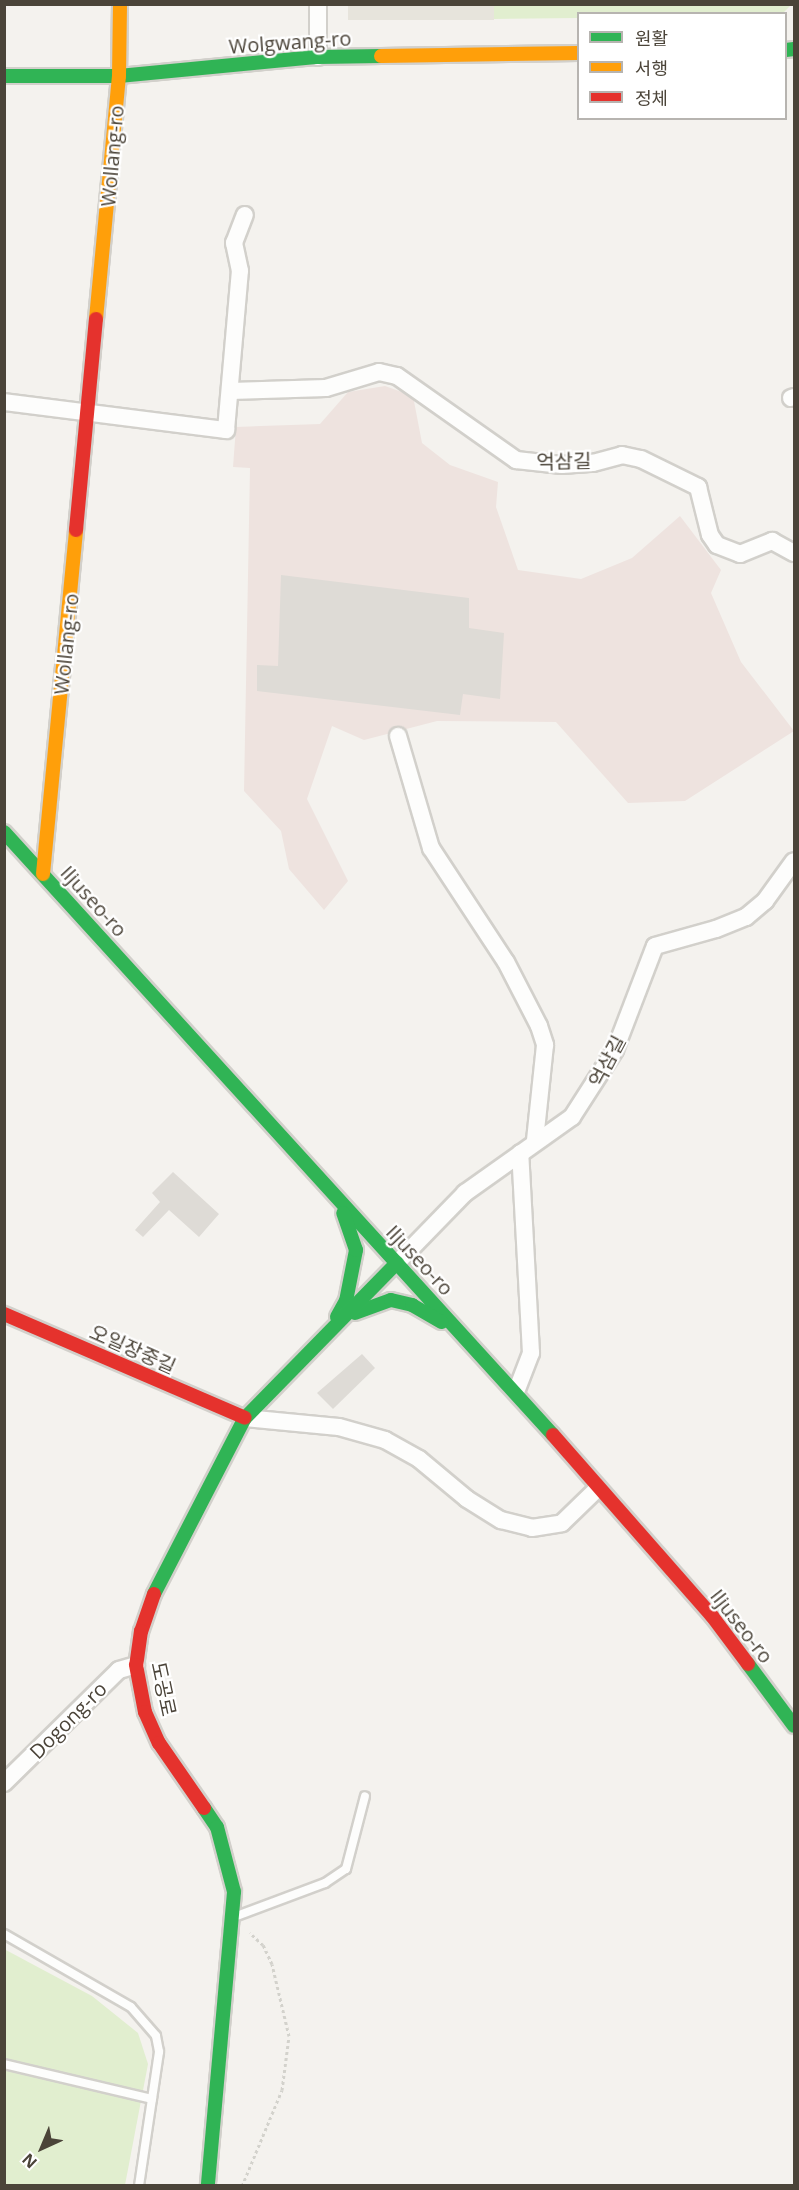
<!DOCTYPE html>
<meta charset="utf-8">
<style>
body{margin:0}
#map{position:relative;width:799px;height:2190px;overflow:hidden;background:#f4f2ee;font-family:"Open Sans","Noto Sans KR",sans-serif}
div>[style]{position:absolute}
[style*='--x']{left:calc(var(--x)*1px);top:calc(var(--y)*1px);width:calc(var(--w)*1px);rotate:calc(var(--a)*1deg)}
.residential>*{inset:0;background:#e7e4dc;transform-origin:0 0}
.medical>*{inset:0;background:#eee3df}
.green>*{inset:0;background:#e1eecf}
.building>*{inset:0;background:#dedbd6}
.path>*{height:3px;margin-top:-1.5px;transform-origin:0;background:repeating-linear-gradient(90deg,#d3d2cc 0 3px,transparent 0 6px)}
.roads{filter:drop-shadow(2px 0 #d2d0cb) drop-shadow(-2px 0 #d2d0cb) drop-shadow(0 2px #d2d0cb) drop-shadow(0 -2px #d2d0cb)}
.lane>*{height:8px;margin:-4px;padding:0 4px;transform-origin:4px;border-radius:4px;background:#fdfdfc}
.street>*{height:16px;margin:-8px;padding:0 8px;transform-origin:8px;border-radius:8px;background:#fdfdfc}
.fast>*{height:14px;margin:-7px;padding:0 7px;transform-origin:7px;border-radius:7px;background:#30b455}
.slow>*{height:14px;margin:-7px;padding:0 7px;transform-origin:7px;border-radius:7px;background:#ff9f0a}
.jam>*{height:14px;margin:-7px;padding:0 7px;transform-origin:7px;border-radius:7px;background:#e5322d}
span{translate:-50% -50%;white-space:nowrap;text-align:center;line-height:1.15;-webkit-text-stroke:4.5px #fff;paint-order:stroke}
.street-label{font-size:20px;color:#4b4439}
.frame{position:absolute;inset:0;border:6px solid #4b4439;pointer-events:none}
.legend{position:absolute;left:577px;top:12px;width:210px;height:108px;box-sizing:border-box;background:#fff;border:2px solid #b7b4b0;margin:0;padding:8px 10px;list-style:none;font-size:18px;color:#4b4439}
.legend li{display:flex;align-items:center;gap:12px;height:30px}
.legend b{width:30px;border:2px solid #b7b4b0}
.north{position:absolute;left:12px;top:2118px;width:60px;height:60px;-webkit-text-stroke:4px #fff;paint-order:stroke;rotate:224deg;font-size:16px;font-weight:700;line-height:24px;text-align:center;color:#4b4439}
.north::after{content:'';display:block;margin:auto;width:21px;height:27px;background:#4b4439;clip-path:polygon(50% 0,100% 100%,50% 72%,0 100%)}
</style>
<div id="map">
<div class="residential">
<div style="left:348px;top:5px;width:146px;height:15px"></div>
</div>
<div class="medical">
<div style="clip-path:polygon(385px 386px,413px 396px,422px 443px,450px 465px,498px 482px,496px 507px,518px 570px,581px 579px,632px 558px,680px 516px,721px 570px,711px 593px,741px 662px,794px 731px,685px 801px,628px 803px,556px 722px,437px 721px,364px 740px,332px 726px,307px 799px,348px 881px,324px 910px,289px 869px,281px 831px,244px 791px,250px 468px,233px 467px,236px 427px,320px 424px,348px 392px)"></div>
</div>
<div class="green">
<div style="clip-path:polygon(494px 5px,494px 4px,791px 5px,782px 14px,578px 14px,578px 18px,494px 19px)"></div>
<div style="clip-path:polygon(4px 1949px,92px 1996px,138px 2033px,148px 2064px,125px 2185px,5px 2185px)"></div>
</div>
<div class="building">
<div style="clip-path:polygon(281px 575px,469px 598px,469px 628px,504px 633px,500px 699px,463px 694px,460px 715px,257px 691px,257px 665px,278px 666px)"></div>
<div style="clip-path:polygon(173px 1172px,219px 1214px,199px 1237px,169px 1210px,143px 1237px,135px 1230px,160px 1202px,152px 1193px)"></div>
<div style="clip-path:polygon(362px 1354px,375px 1368px,333px 1409px,317px 1393px)"></div>
</div>
<div class="path">
<div style="--x:242;--y:2186;--w:104;--a:-67.4"></div>
<div style="--x:282;--y:2090;--w:54;--a:-82.6"></div>
<div style="--x:289;--y:2036;--w:74;--a:-103.3"></div>
<div style="--x:272;--y:1964;--w:21;--a:-115"></div>
<div style="--x:263;--y:1945;--w:18;--a:-137"></div>
</div>
<div class="roads">
<div class="lane">
<div style="--x:234;--y:1917;--w:97;--a:-20.5"></div>
<div style="--x:325;--y:1883;--w:25;--a:-34"></div>
<div style="--x:346;--y:1869;--w:75;--a:-75.4"></div>
<div style="--x:4;--y:1934;--w:146;--a:29.9"></div>
<div style="--x:131;--y:2007;--w:38;--a:49"></div>
<div style="--x:156;--y:2036;--w:16;--a:79"></div>
<div style="--x:159;--y:2052;--w:135;--a:98.5"></div>
<div style="--x:4;--y:2064;--w:152;--a:13.3"></div>
</div>
<div class="street">
<div style="--x:318;--y:57;--w:53;--a:-90"></div>
<div style="--x:231;--y:391;--w:95;--a:-1.8"></div>
<div style="--x:326;--y:388;--w:55;--a:-16.8"></div>
<div style="--x:379;--y:372;--w:18;--a:13"></div>
<div style="--x:397;--y:376;--w:146;--a:35.2"></div>
<div style="--x:516;--y:460;--w:46;--a:6.2"></div>
<div style="--x:562;--y:465;--w:31;--a:-4"></div>
<div style="--x:593;--y:463;--w:30;--a:-15"></div>
<div style="--x:622;--y:455;--w:19;--a:12"></div>
<div style="--x:641;--y:459;--w:64;--a:26.2"></div>
<div style="--x:698;--y:487;--w:49;--a:76"></div>
<div style="--x:710;--y:535;--w:12;--a:55"></div>
<div style="--x:717;--y:545;--w:25;--a:21"></div>
<div style="--x:740;--y:554;--w:35;--a:-22"></div>
<div style="--x:772;--y:541;--w:25;--a:29"></div>
<div style="--x:791;--y:398;--w:3;--a:-18"></div>
<div style="--x:4;--y:402;--w:224;--a:7.2"></div>
<div style="--x:226;--y:430;--w:160;--a:-85"></div>
<div style="--x:240;--y:271;--w:29;--a:-102"></div>
<div style="--x:234;--y:243;--w:30;--a:-69"></div>
<div style="--x:398;--y:736;--w:117;--a:73.6"></div>
<div style="--x:431;--y:848;--w:136;--a:56.7"></div>
<div style="--x:506;--y:962;--w:72;--a:62.7"></div>
<div style="--x:539;--y:1026;--w:20;--a:72"></div>
<div style="--x:545;--y:1045;--w:96;--a:96"></div>
<div style="--x:397;--y:1263;--w:98;--a:-45.8"></div>
<div style="--x:465;--y:1193;--w:131;--a:-35.4"></div>
<div style="--x:572;--y:1117;--w:80;--a:-57.3"></div>
<div style="--x:615;--y:1050;--w:111;--a:-69"></div>
<div style="--x:655;--y:946;--w:63;--a:-15.6"></div>
<div style="--x:716;--y:929;--w:32;--a:-22"></div>
<div style="--x:746;--y:917;--w:25;--a:-40"></div>
<div style="--x:765;--y:901;--w:49;--a:-54.1"></div>
<div style="--x:516;--y:1392;--w:42;--a:-69"></div>
<div style="--x:531;--y:1353;--w:200;--a:-93.1"></div>
<div style="--x:245;--y:1418;--w:94;--a:5.5"></div>
<div style="--x:339;--y:1427;--w:48;--a:15.8"></div>
<div style="--x:385;--y:1440;--w:39;--a:29"></div>
<div style="--x:419;--y:1459;--w:62;--a:39.8"></div>
<div style="--x:467;--y:1499;--w:40;--a:32"></div>
<div style="--x:501;--y:1520;--w:32;--a:14"></div>
<div style="--x:532;--y:1528;--w:30;--a:-9"></div>
<div style="--x:562;--y:1523;--w:50;--a:-44.2"></div>
<div style="--x:4;--y:1783;--w:161;--a:-44.5"></div>
<div style="--x:119;--y:1670;--w:18;--a:-16"></div>
</div>
<div class="fast">
<div style="--x:786;--y:50;--w:8;--a:-7"></div>
<div style="--x:4;--y:76;--w:115;--a:0"></div>
<div style="--x:119;--y:76;--w:200;--a:-5.5"></div>
<div style="--x:318;--y:57;--w:63;--a:-0.9"></div>
<div style="--x:4;--y:832;--w:815;--a:47.68"></div>
<div style="--x:355;--y:1313;--w:38;--a:-20"></div>
<div style="--x:391;--y:1300;--w:22;--a:13"></div>
<div style="--x:412;--y:1305;--w:34;--a:30"></div>
<div style="--x:337;--y:1317;--w:18;--a:-61"></div>
<div style="--x:346;--y:1301;--w:52;--a:-78.9"></div>
<div style="--x:356;--y:1250;--w:39;--a:-109"></div>
<div style="--x:154;--y:1594;--w:198;--a:-62.7"></div>
<div style="--x:245;--y:1418;--w:217;--a:-45.6"></div>
<div style="--x:748;--y:1664;--w:77;--a:53.4"></div>
<div style="--x:204;--y:1808;--w:23;--a:56"></div>
<div style="--x:217;--y:1827;--w:67;--a:75.3"></div>
<div style="--x:234;--y:1892;--w:295;--a:95.1"></div>
</div>
<div class="slow">
<div style="--x:381;--y:56;--w:197;--a:-0.9"></div>
<div style="--x:96;--y:319;--w:244;--a:-84.6"></div>
<div style="--x:119;--y:76;--w:72;--a:-89.2"></div>
<div style="--x:43;--y:874;--w:346;--a:-84.5"></div>
</div>
<div class="jam">
<div style="--x:76;--y:530;--w:212;--a:-84.6"></div>
<div style="--x:4;--y:1314;--w:262;--a:23.3"></div>
<div style="--x:553;--y:1435;--w:241;--a:48.7"></div>
<div style="--x:712;--y:1616;--w:60;--a:53.1"></div>
<div style="--x:154;--y:1594;--w:39;--a:109"></div>
<div style="--x:141;--y:1631;--w:34;--a:98"></div>
<div style="--x:136;--y:1665;--w:48;--a:79.2"></div>
<div style="--x:145;--y:1712;--w:34;--a:66"></div>
<div style="--x:159;--y:1743;--w:79;--a:55.3"></div>
</div>
</div>
<div class="street-label">
<span style="left:290px;top:42px;rotate:-4deg">Wolgwang-ro</span>
<span style="left:112px;top:156px;rotate:-85deg">Wollang-ro</span>
<span style="left:564px;top:461px;rotate:-1deg">억삼길</span>
<span style="left:66px;top:644px;rotate:-84deg">Wollang-ro</span>
<span style="left:94px;top:901px;rotate:48deg">Iljuseo-ro</span>
<span style="left:607px;top:1061px;rotate:-62deg">억삼길</span>
<span style="left:420px;top:1260px;rotate:47deg">Iljuseo-ro</span>
<span style="left:133px;top:1349px;rotate:24deg">오일장중길</span>
<span style="left:742px;top:1626px;rotate:52deg">Iljuseo-ro</span>
<span style="left:164px;top:1689px;rotate:78deg">도공로</span>
<span style="left:68px;top:1720px;rotate:-45deg">Dogong-ro</span>
</div>
<div class="frame"></div>
<ul class="legend">
<li><b style="height:8px;background:#30b455"></b>원활</li>
<li><b style="height:8px;background:#ff9f0a"></b>서행</li>
<li><b style="height:8px;background:#e5322d"></b>정체</li>
</ul>
<div class="north">N</div>
</div>
